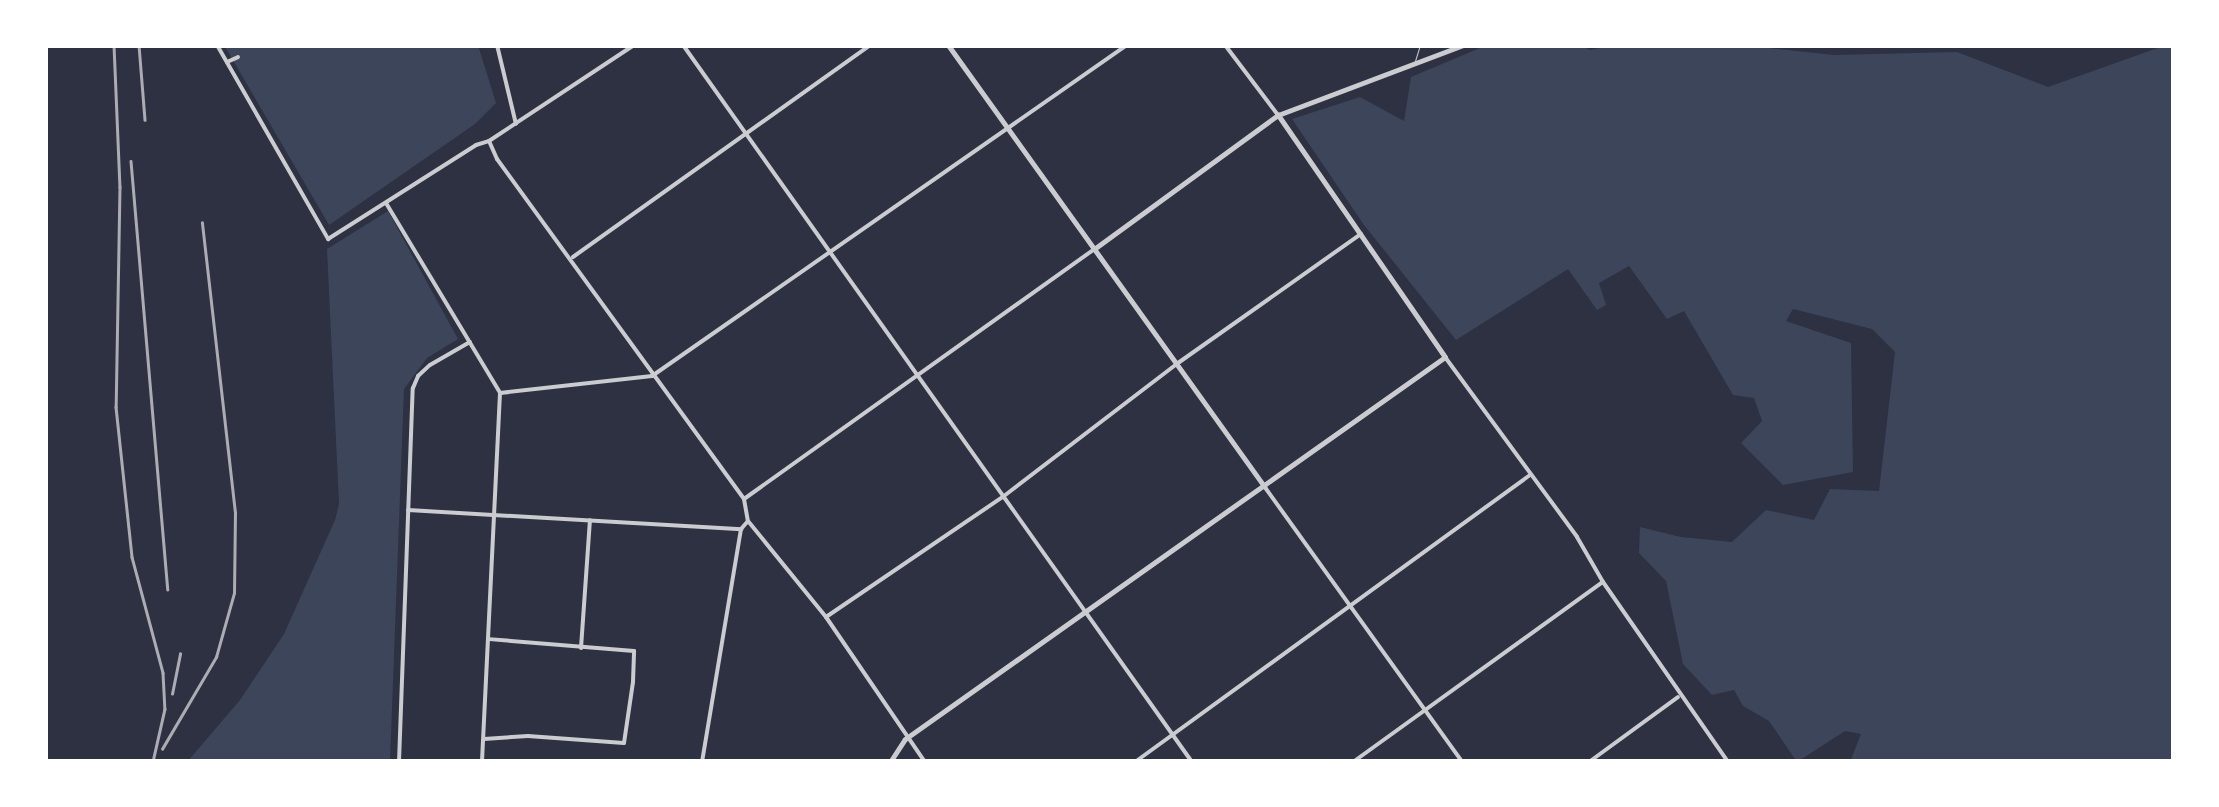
<!DOCTYPE html>
<style>
body{margin:0}
#map{position:relative;width:2219px;height:807px;overflow:hidden;background:#2d3142;font-family:Raleway,sans-serif}
div>[style]{position:absolute}
[style*='--x']{left:calc(var(--x)*1px);top:calc(var(--y)*1px);width:calc(var(--w)*1px);rotate:calc(var(--a)*1deg)}
.green>*{inset:0;background:#3c4559}
.service>*{height:1px;margin:-0.5px;padding:0 0.5px;transform-origin:0.5px;border-radius:0.5px;background:#caccd0}
.minor>*{height:4px;margin:-2px;padding:0 2px;transform-origin:2px;border-radius:2px;background:#caccd0}
.tertiary>*{height:5px;margin:-2.5px;padding:0 2.5px;transform-origin:2.5px;border-radius:2.5px;background:#caccd0}
.rail>*{height:2.5px;margin:-1.25px;padding:0 1.25px;transform-origin:1.25px;border-radius:1.25px;background:#abadb3}
span{translate:-50% -50%;white-space:nowrap;text-align:center;line-height:1.15;-webkit-text-stroke:8px #fff;paint-order:stroke}
.frame{position:absolute;inset:0;border:48px solid #fff;pointer-events:none}
</style>
<div id="map">
<div class="green">
<div style="clip-path:polygon(224px 45px,478px 45px,496px 103px,475px 124px,329px 225px)"></div>
<div style="clip-path:polygon(1487px 45px,1580px 45px,1590px 50px,1616px 45px,1739px 45px,1834px 55px,1957px 52px,2048px 87px,2166px 45px,2174px 50px,2174px 762px,1850px 762px,1861px 734px,1845px 731px,1797px 762px,1769px 721px,1743px 706px,1734px 690px,1712px 695px,1683px 664px,1666px 581px,1639px 553px,1640px 527px,1681px 537px,1732px 542px,1766px 510px,1814px 520px,1830px 489px,1879px 491px,1895px 352px,1872px 329px,1793px 309px,1786px 321px,1851px 343px,1853px 472px,1783px 485px,1741px 443px,1762px 421px,1754px 398px,1733px 395px,1684px 311px,1667px 319px,1629px 266px,1599px 283px,1606px 305px,1597px 310px,1568px 269px,1456px 340px,1364px 225px,1292px 119px,1360px 97px,1404px 121px,1411px 77px)"></div>
<div style="clip-path:polygon(388px 211px,458px 339px,427px 358px,404px 389px,390px 762px,187px 762px,240px 700px,284px 634px,335px 520px,339px 504px,327px 249px)"></div>
</div>
<div class="service">
<div style="--x:1415;--y:61;--w:17;--a:-73"></div>
</div>
<div class="minor">
<div style="--x:217;--y:45;--w:224;--a:60.2"></div>
<div style="--x:328;--y:239;--w:175;--a:-32.4"></div>
<div style="--x:476;--y:145;--w:14;--a:-17"></div>
<div style="--x:489;--y:141;--w:174;--a:-33.5"></div>
<div style="--x:497;--y:45;--w:81;--a:76.5"></div>
<div style="--x:683;--y:45;--w:879;--a:54.63"></div>
<div style="--x:1225;--y:45;--w:88;--a:52.9"></div>
<div style="--x:227;--y:62;--w:12;--a:-24"></div>
<div style="--x:489;--y:141;--w:20;--a:66"></div>
<div style="--x:497;--y:159;--w:420;--a:54"></div>
<div style="--x:744;--y:499;--w:22;--a:80"></div>
<div style="--x:748;--y:521;--w:124;--a:50.9"></div>
<div style="--x:826;--y:617;--w:176;--a:55.7"></div>
<div style="--x:386;--y:203;--w:222;--a:59"></div>
<div style="--x:500;--y:393;--w:369;--a:92.8"></div>
<div style="--x:573;--y:257;--w:365;--a:-35.5"></div>
<div style="--x:1445;--y:357;--w:223;--a:53.7"></div>
<div style="--x:1577;--y:537;--w:52;--a:60"></div>
<div style="--x:1603;--y:582;--w:219;--a:55.2"></div>
<div style="--x:500;--y:393;--w:153;--a:-6.4"></div>
<div style="--x:652;--y:376;--w:579;--a:-34.87"></div>
<div style="--x:1264;--y:486;--w:340;--a:54.3"></div>
<div style="--x:744;--y:499;--w:430;--a:-35.5"></div>
<div style="--x:408;--y:510;--w:334;--a:3.3"></div>
<div style="--x:826;--y:617;--w:215;--a:-34.2"></div>
<div style="--x:1004;--y:496;--w:219;--a:-37.4"></div>
<div style="--x:1178;--y:363;--w:224;--a:-35.2"></div>
<div style="--x:581;--y:648;--w:128;--a:-86"></div>
<div style="--x:484;--y:739;--w:44;--a:-3.9"></div>
<div style="--x:528;--y:736;--w:96;--a:4.2"></div>
<div style="--x:624;--y:743;--w:62;--a:-81.6"></div>
<div style="--x:633;--y:682;--w:31;--a:-88"></div>
<div style="--x:634;--y:651;--w:145;--a:-175.3"></div>
<div style="--x:399;--y:762;--w:374;--a:-87.9"></div>
<div style="--x:413;--y:388;--w:13;--a:-67"></div>
<div style="--x:418;--y:376;--w:16;--a:-43"></div>
<div style="--x:430;--y:365;--w:46;--a:-29.9"></div>
<div style="--x:702;--y:762;--w:236;--a:-80.5"></div>
<div style="--x:741;--y:529;--w:9;--a:-49"></div>
<div style="--x:1135;--y:762;--w:487;--a:-36"></div>
<div style="--x:1353;--y:762;--w:308;--a:-35.8"></div>
<div style="--x:1589;--y:762;--w:110;--a:-36.1"></div>
</div>
<div class="tertiary">
<div style="--x:948;--y:45;--w:543;--a:54.38"></div>
<div style="--x:1094;--y:249;--w:228;--a:-36.1"></div>
<div style="--x:1278;--y:115;--w:198;--a:-20.7"></div>
<div style="--x:890;--y:762;--w:27;--a:-57"></div>
<div style="--x:905;--y:739;--w:661;--a:-35.28"></div>
<div style="--x:1445;--y:357;--w:294;--a:-124.6"></div>
</div>
<div class="rail">
<div style="--x:114;--y:45;--w:142;--a:87.6"></div>
<div style="--x:120;--y:187;--w:220;--a:91"></div>
<div style="--x:116;--y:407;--w:151;--a:83.9"></div>
<div style="--x:132;--y:557;--w:120;--a:75"></div>
<div style="--x:163;--y:673;--w:36;--a:87"></div>
<div style="--x:165;--y:709;--w:54;--a:102.8"></div>
<div style="--x:139;--y:45;--w:75;--a:85.4"></div>
<div style="--x:131;--y:161;--w:430;--a:85.1"></div>
<div style="--x:172;--y:694;--w:41;--a:-78.7"></div>
<div style="--x:162;--y:749;--w:107;--a:-59.6"></div>
<div style="--x:216;--y:657;--w:66;--a:-74.3"></div>
<div style="--x:234;--y:593;--w:80;--a:-89.3"></div>
<div style="--x:235;--y:513;--w:292;--a:-96.5"></div>
</div>
<div class="frame"></div>
</div>
